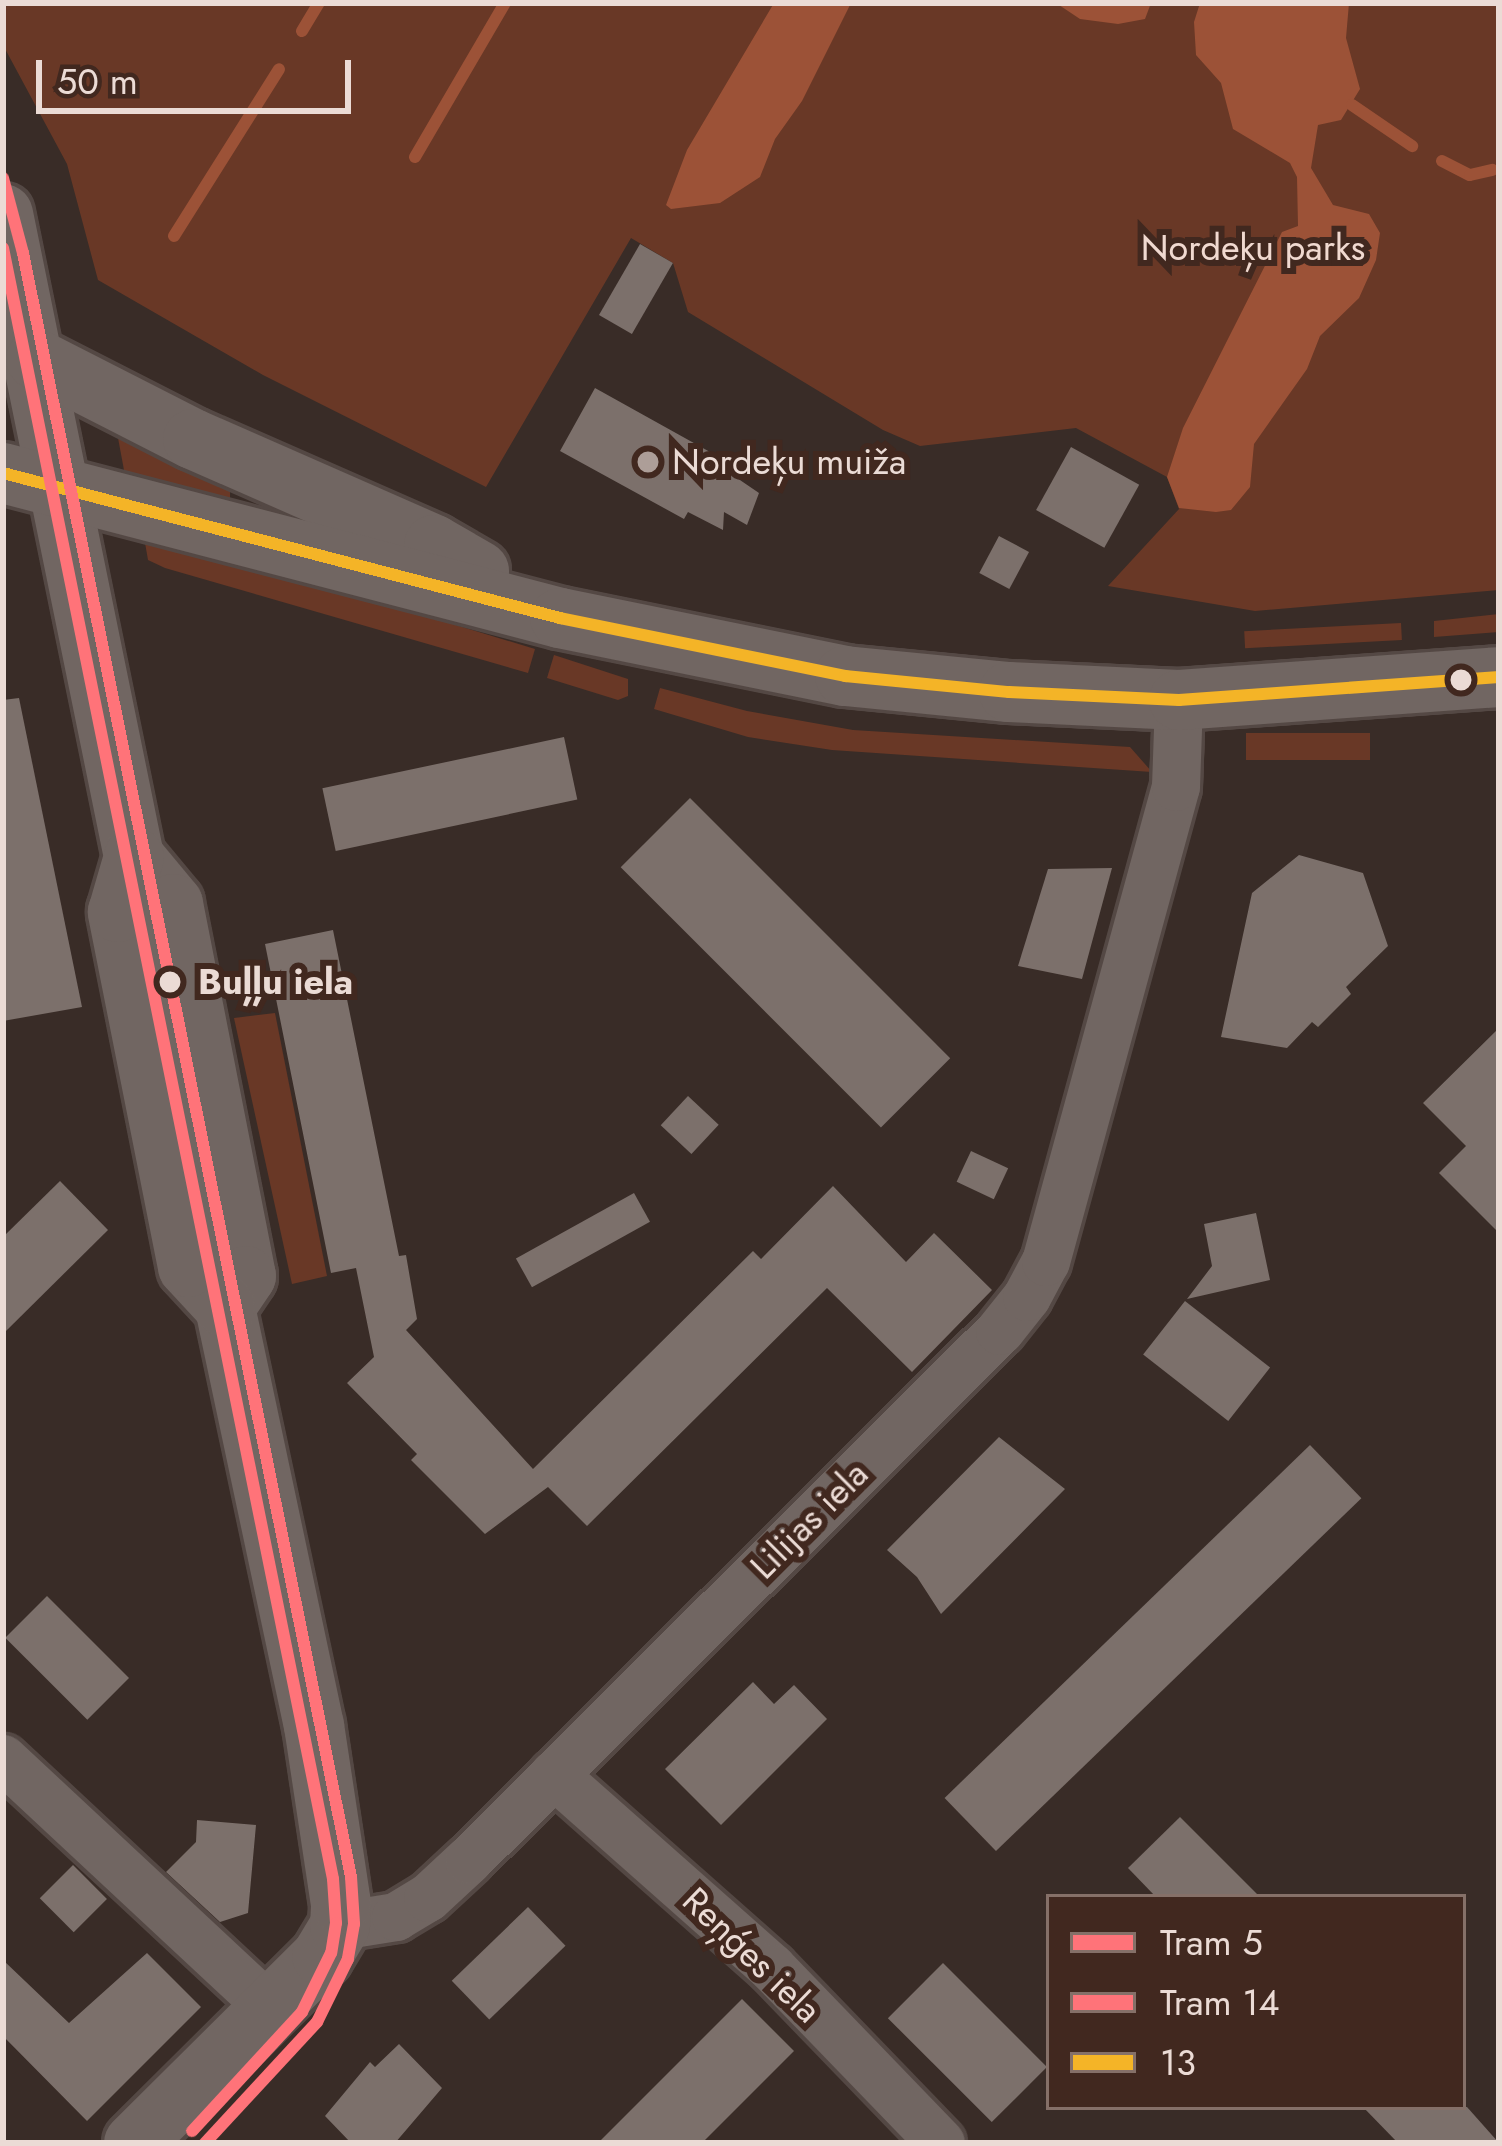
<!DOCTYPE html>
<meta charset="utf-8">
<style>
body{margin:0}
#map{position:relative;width:1502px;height:2146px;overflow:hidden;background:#392c27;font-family:Jost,sans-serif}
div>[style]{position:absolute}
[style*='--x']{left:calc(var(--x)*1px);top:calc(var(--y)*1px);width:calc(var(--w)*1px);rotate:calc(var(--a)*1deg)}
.green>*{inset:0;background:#693826;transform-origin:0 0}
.water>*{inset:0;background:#9c5237}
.stream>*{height:12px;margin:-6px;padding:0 6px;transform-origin:6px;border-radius:6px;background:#9c5237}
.building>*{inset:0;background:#7c706b;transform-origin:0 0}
.roads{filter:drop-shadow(3px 0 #544844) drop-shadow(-3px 0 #544844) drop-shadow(0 3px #544844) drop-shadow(0 -3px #544844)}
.minor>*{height:48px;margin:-24px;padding:0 24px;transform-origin:24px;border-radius:24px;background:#716662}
.tertiary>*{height:60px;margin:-30px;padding:0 30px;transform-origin:30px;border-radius:30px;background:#716662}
.bus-1>*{height:12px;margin:-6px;padding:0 6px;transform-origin:6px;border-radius:6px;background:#f4b427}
.tram-1>*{height:12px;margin:-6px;padding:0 6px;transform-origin:6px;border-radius:6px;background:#ff7379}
.tram-2>*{height:12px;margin:-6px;padding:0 6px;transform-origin:6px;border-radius:6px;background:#ff7379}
.dots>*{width:33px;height:33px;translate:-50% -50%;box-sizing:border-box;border:6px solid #41281f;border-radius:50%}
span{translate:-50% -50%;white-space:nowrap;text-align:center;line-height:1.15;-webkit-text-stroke:12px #41281f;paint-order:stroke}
.park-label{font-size:36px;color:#f0d9d0}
.poi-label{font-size:36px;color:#ebdbd5}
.left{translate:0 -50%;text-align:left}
.stop-label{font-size:36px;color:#ebdbd5;font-weight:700}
.street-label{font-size:36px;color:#ebdbd5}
.frame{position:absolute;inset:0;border:6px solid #ebdbd5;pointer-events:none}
.legend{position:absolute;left:1046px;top:1894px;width:420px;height:216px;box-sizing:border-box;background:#41281f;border:3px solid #857068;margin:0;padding:15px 21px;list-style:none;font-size:36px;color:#ebdbd5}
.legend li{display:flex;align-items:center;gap:24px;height:60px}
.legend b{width:60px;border:3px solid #857068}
.scale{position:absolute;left:36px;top:60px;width:315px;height:54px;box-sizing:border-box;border:6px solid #ebdbd5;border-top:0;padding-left:15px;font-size:36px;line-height:42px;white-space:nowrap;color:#ebdbd5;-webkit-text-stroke:9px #41281f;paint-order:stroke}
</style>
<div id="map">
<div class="green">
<div style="clip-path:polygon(3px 3px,1499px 3px,1499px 590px,1255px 611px,1108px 586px,1179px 509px,1167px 477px,1076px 428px,920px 446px,883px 430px,688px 312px,673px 263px,631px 238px,486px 487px,263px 375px,98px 280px,67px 164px,3px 45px)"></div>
<div style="clip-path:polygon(116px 427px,230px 486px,230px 503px,126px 481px)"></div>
<div style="clip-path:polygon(157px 534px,535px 649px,528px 673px,165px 568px,148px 560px,144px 537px)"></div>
<div style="clip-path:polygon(1499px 614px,1499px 632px,1434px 637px,1434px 621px)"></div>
<div style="left:1401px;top:623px;width:17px;height:157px;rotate:87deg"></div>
<div style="clip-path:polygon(554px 655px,628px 679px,628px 696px,618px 700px,547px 678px)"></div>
<div style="clip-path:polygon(660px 688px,747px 711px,853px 730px,1130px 747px,1152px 772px,832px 750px,748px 737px,654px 709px)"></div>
<div style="left:1370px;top:733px;width:27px;height:124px;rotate:90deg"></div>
<div style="clip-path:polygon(275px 1013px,327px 1276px,292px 1284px,234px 1018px)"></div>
</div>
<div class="water">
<div style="clip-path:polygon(774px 3px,851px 3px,802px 101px,775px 139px,760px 177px,720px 203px,671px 209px,666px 205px,687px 150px)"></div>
<div style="clip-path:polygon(1056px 3px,1151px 3px,1145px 19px,1118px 24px,1080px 19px)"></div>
<div style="clip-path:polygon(1200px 3px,1349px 3px,1346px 38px,1360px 89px,1341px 120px,1318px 125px,1311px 168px,1333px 205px,1369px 214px,1380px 233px,1376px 260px,1359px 298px,1320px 336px,1307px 369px,1254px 444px,1250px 487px,1231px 510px,1216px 512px,1179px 508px,1167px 477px,1183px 428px,1282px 232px,1298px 226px,1297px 177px,1290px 163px,1233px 129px,1221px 83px,1196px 55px,1194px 22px)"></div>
</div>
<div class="stream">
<div style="--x:302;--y:31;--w:33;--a:-59"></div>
<div style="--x:1352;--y:105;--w:73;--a:34.3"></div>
<div style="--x:415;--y:157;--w:178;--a:-59.7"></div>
<div style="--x:1442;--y:161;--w:31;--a:27"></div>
<div style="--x:1470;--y:175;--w:23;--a:-13"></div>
<div style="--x:174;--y:236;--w:197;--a:-57.8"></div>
</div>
<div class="building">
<div style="left:640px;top:244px;width:38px;height:82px;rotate:30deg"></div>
<div style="clip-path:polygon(595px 388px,719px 457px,715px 463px,759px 493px,747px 525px,724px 512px,723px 530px,688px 512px,684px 519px,560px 451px)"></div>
<div style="left:1071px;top:447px;width:78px;height:72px;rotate:29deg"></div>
<div style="left:999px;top:536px;width:34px;height:42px;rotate:28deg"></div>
<div style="clip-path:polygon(19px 698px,82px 1007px,3px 1021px,3px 700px)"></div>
<div style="left:564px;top:737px;width:64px;height:247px;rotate:78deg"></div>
<div style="left:690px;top:798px;width:368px;height:98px;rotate:45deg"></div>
<div style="clip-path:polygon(1299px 855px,1363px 873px,1388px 946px,1346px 987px,1351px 994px,1318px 1027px,1312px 1022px,1287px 1048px,1221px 1037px,1252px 893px)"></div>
<div style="clip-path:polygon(1112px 868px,1082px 979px,1018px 966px,1048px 869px)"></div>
<div style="clip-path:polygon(333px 930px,399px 1256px,406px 1255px,417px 1319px,406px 1330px,533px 1469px,753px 1251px,761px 1259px,833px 1186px,906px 1262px,934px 1233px,992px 1290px,912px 1372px,827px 1288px,587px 1526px,548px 1487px,485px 1534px,411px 1460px,417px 1454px,347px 1383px,374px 1357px,356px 1268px,331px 1273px,265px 944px)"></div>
<div style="clip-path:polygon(1499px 1028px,1499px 1233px,1439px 1173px,1466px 1146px,1423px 1103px)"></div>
<div style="left:688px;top:1096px;width:42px;height:40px;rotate:43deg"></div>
<div style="left:971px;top:1151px;width:41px;height:34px;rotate:25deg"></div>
<div style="clip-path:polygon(60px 1181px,108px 1230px,3px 1334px,3px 1237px)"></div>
<div style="left:634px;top:1193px;width:33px;height:135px;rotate:61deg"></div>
<div style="clip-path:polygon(1256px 1213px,1270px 1280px,1187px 1299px,1212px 1266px,1204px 1224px)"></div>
<div style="left:1185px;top:1301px;width:108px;height:68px;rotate:38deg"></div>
<div style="clip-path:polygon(999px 1437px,1065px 1489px,941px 1614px,917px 1577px,887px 1550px)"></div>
<div style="left:1310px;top:1445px;width:74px;height:508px;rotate:46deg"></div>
<div style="left:47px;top:1596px;width:116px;height:59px;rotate:45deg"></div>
<div style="clip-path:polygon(753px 1682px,774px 1704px,794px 1685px,827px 1719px,721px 1825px,665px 1769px)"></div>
<div style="clip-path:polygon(1180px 1817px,1260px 1897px,1156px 1897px,1128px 1868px)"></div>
<div style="clip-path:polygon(197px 1820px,256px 1825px,248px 1913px,220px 1922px,166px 1872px,196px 1842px)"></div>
<div style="left:73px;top:1865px;width:48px;height:47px;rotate:45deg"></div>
<div style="left:528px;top:1907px;width:54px;height:106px;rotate:46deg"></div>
<div style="clip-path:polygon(147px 1953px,201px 2007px,87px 2121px,3px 2036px,3px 1960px,69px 2023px)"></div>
<div style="left:943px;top:1963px;width:147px;height:78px;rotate:45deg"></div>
<div style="clip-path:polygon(742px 1999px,794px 2051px,702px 2143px,598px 2143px)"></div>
<div style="clip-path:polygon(399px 2044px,442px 2088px,395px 2143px,351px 2143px,325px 2116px,370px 2062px,375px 2067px)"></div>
<div style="clip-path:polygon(1363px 2107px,1467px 2107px,1499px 2143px,1398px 2143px)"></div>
</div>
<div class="roads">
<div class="minor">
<div style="--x:3;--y:1759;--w:365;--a:43"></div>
<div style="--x:554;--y:1775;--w:291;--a:41.5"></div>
<div style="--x:772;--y:1968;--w:243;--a:46"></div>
<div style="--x:340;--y:1926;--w:57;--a:-9.1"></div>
<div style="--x:396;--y:1917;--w:37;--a:-31"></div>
<div style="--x:428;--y:1898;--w:56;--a:-42.8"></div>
<div style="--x:469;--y:1860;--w:750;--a:-44.89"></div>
<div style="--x:1000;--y:1331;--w:43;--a:-51.5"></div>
<div style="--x:1027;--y:1297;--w:40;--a:-62"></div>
<div style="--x:1046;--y:1262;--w:492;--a:-74.7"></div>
<div style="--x:1176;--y:787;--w:87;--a:-88"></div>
</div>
<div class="tertiary">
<div style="--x:3;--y:214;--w:656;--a:78.48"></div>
<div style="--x:134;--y:857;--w:61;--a:50.3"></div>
<div style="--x:173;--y:904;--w:379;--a:78.9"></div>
<div style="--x:246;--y:1276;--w:37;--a:124"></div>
<div style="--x:36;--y:359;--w:176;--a:27"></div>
<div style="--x:193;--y:439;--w:263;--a:23.7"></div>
<div style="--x:434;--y:545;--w:52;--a:30"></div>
<div style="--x:3;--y:473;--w:576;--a:14.59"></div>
<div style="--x:560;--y:618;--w:291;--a:11.5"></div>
<div style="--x:845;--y:676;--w:165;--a:5.6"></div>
<div style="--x:1009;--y:692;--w:170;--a:2.7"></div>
<div style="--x:1179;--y:700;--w:321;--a:-4.1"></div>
<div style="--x:134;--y:2143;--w:265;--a:-44.8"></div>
<div style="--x:322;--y:1956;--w:35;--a:-59"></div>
<div style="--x:340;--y:1926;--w:22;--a:-87"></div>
<div style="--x:341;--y:1904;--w:180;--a:-98.6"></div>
<div style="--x:314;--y:1726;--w:428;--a:-102"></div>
<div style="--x:225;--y:1307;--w:54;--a:-132.8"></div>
<div style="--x:188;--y:1267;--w:362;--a:-101.2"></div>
<div style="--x:118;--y:912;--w:57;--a:-73.8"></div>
</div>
</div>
<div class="bus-1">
<div style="--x:3;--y:473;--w:576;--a:14.59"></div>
<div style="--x:560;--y:618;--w:291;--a:11.5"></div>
<div style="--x:845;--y:676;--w:165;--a:5.6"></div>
<div style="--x:1009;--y:692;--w:170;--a:2.7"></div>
<div style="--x:1179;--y:700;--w:321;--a:-4.1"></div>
</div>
<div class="tram-1">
<div style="--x:3;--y:178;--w:78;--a:75.1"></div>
<div style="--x:23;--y:253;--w:1657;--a:78.58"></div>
<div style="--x:351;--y:1877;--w:47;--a:86.3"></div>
<div style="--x:354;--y:1924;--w:36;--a:100"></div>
<div style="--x:348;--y:1959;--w:70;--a:116.2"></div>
<div style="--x:317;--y:2022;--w:165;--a:132.8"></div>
</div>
<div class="tram-2">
<div style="--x:3;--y:248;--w:1664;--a:78.56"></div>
<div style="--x:333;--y:1879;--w:44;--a:86.1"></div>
<div style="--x:336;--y:1923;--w:30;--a:99"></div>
<div style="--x:331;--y:1953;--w:66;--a:116.2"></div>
<div style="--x:302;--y:2012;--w:162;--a:132.7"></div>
</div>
<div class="dots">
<div style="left:648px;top:462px;background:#ad9e98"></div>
<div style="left:1461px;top:680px;background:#ebdbd5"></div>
<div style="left:170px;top:982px;background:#ebdbd5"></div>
</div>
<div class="park-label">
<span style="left:1253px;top:248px">Nordeķu parks</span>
</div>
<div class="poi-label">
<span class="left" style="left:672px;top:462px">Nordeķu muiža</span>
</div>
<div class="stop-label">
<span class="left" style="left:198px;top:982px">Buļļu iela</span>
</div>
<div class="street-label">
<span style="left:809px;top:1520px;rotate:-45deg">Lilijas iela</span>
<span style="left:752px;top:1955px;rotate:44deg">Reņģes iela</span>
</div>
<div class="frame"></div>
<ul class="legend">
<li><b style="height:15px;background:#ff7379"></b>Tram 5</li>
<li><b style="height:15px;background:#ff7379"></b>Tram 14</li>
<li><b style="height:15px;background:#f4b427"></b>13</li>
</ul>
<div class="scale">50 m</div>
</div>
